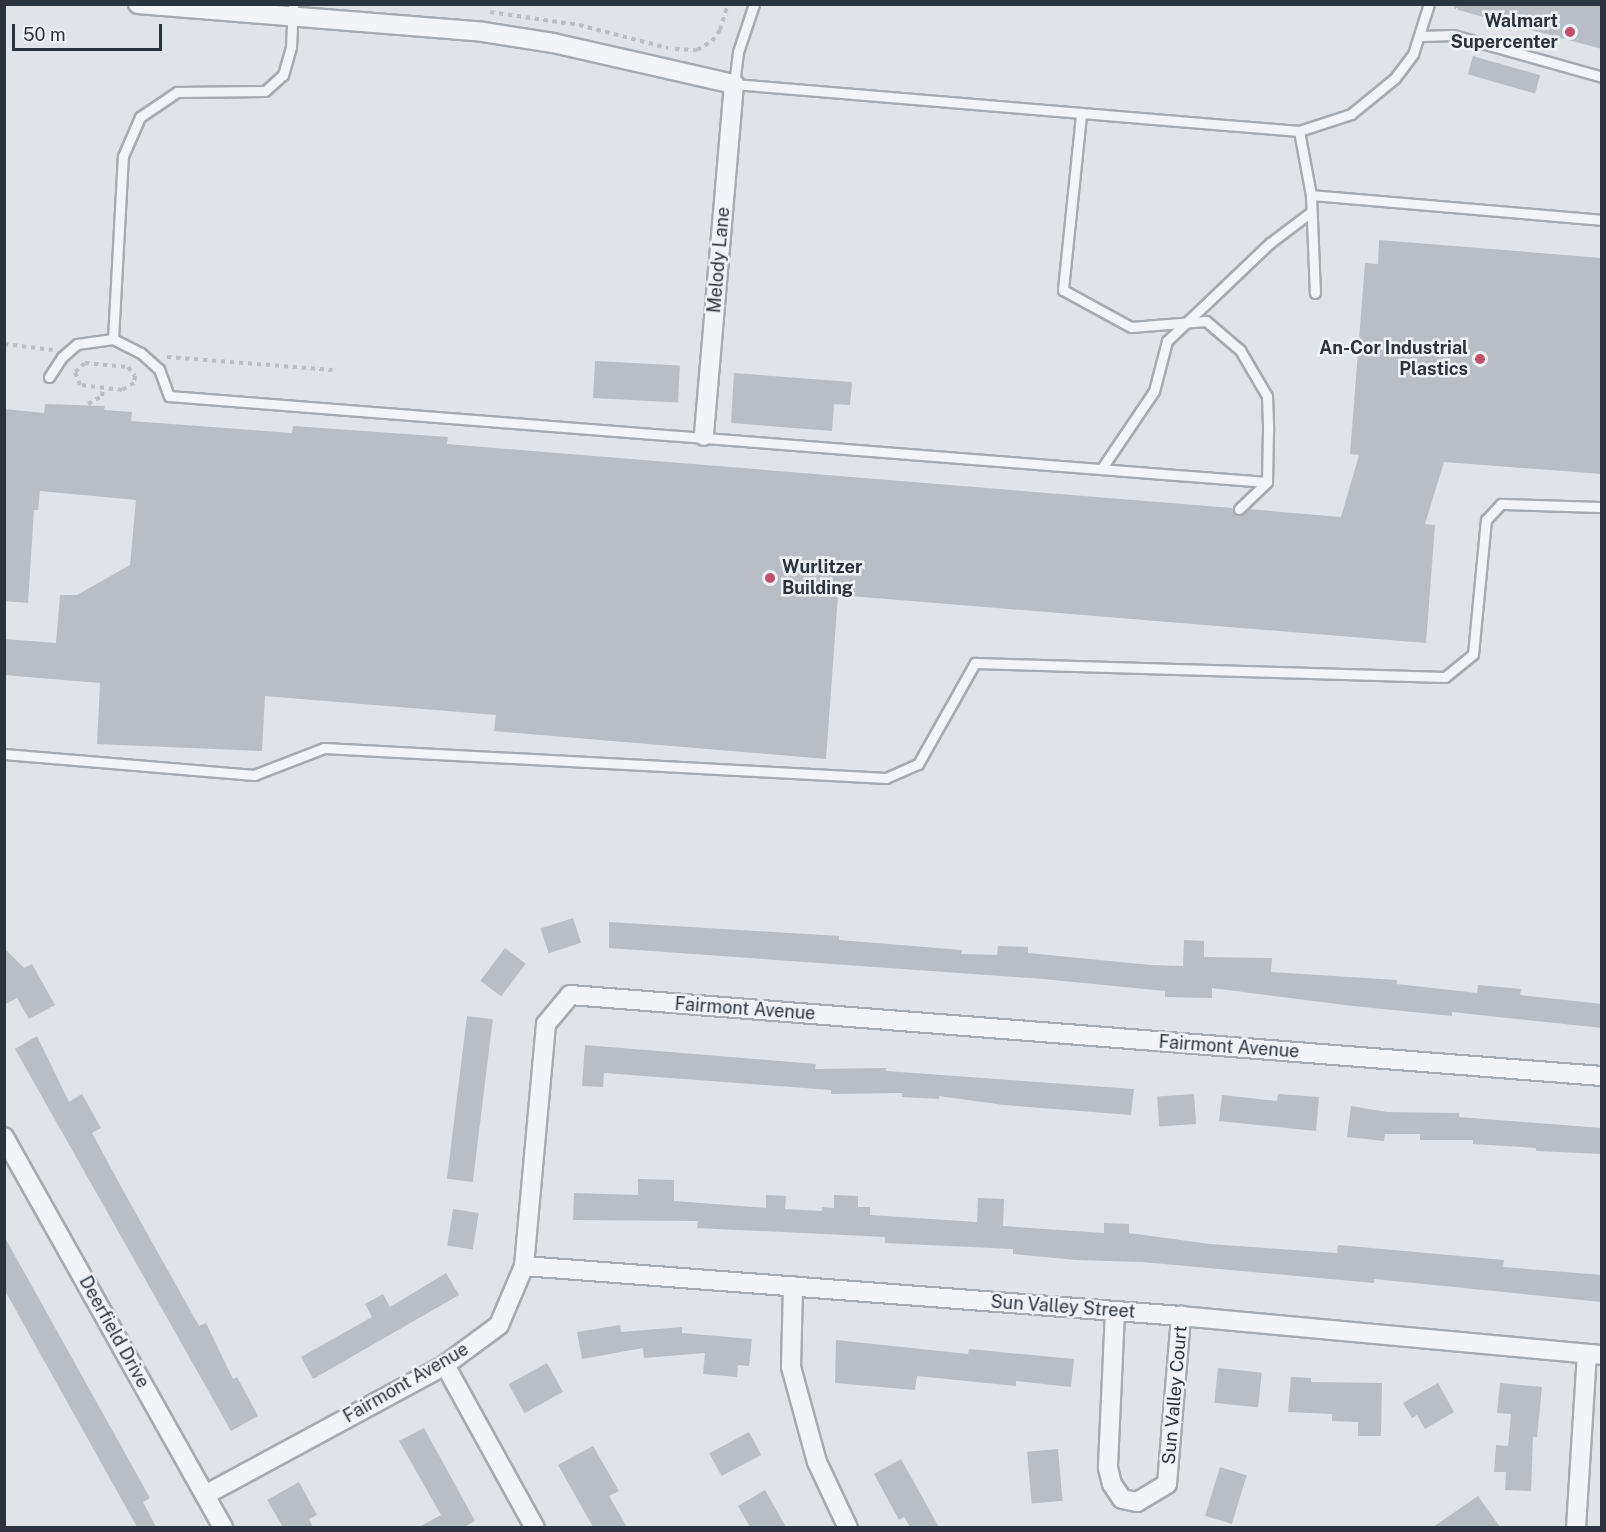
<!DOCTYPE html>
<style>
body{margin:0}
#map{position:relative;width:1606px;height:1532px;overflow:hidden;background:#e0e4e8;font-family:"Public Sans",sans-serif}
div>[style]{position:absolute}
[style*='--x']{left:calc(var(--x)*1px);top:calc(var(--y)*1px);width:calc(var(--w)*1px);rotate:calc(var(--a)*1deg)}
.building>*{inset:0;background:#b8bec4;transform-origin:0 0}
.path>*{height:4px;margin-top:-2px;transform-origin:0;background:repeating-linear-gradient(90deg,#bbbec3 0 4.5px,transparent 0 9px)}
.roads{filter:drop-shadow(2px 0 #a6abb2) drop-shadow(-2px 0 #a6abb2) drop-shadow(0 2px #a6abb2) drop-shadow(0 -2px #a6abb2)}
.service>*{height:9px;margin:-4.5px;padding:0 4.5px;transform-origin:4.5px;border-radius:4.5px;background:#f3f4f7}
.minor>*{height:18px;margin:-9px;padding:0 9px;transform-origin:9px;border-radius:9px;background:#f3f4f7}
.dots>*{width:16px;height:16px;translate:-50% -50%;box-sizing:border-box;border:3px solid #f0f3f6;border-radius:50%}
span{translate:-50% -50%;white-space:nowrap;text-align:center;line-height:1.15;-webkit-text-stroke:5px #f0f3f6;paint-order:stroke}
.poi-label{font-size:18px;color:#2b333e;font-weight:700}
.right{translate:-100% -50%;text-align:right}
.left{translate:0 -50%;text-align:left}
.street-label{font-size:18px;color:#2b333e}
.frame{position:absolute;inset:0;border:6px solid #2b333e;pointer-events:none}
.scale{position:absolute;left:12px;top:24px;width:150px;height:27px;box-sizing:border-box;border:3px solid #2b333e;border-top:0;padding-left:8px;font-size:18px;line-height:21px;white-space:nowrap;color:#2b333e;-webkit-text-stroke:4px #f0f3f6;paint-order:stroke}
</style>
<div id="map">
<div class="building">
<div style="clip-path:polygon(1458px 4px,1602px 4px,1602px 49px,1458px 10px)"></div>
<div style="left:1473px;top:56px;width:70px;height:19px;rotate:16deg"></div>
<div style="clip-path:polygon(1379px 240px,1602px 258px,1602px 474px,1444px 462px,1425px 524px,1435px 525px,1426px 643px,838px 595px,826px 759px,494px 731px,496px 715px,265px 696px,262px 751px,97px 744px,100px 683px,4px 675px,4px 639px,56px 643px,60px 595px,77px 595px,130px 565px,136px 500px,40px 491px,38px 510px,34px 510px,28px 603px,4px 601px,4px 409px,44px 413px,45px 404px,105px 406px,104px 410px,132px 412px,131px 421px,292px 433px,293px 426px,448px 437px,447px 444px,1232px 508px,1238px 516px,1248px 509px,1341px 517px,1359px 455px,1350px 454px,1365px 263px,1378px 264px)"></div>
<div style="left:595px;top:361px;width:85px;height:37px;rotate:3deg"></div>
<div style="clip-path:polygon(734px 373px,852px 382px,850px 405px,834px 404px,832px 431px,731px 423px)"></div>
<div style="left:573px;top:918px;width:26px;height:34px;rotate:72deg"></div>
<div style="clip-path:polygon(609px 922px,839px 936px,839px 940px,962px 950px,961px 954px,997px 955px,998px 946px,1028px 947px,1028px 953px,1151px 965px,1183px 966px,1184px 940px,1204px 941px,1204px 957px,1272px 958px,1271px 972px,1397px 980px,1397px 984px,1477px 993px,1478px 985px,1521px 989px,1520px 995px,1602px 1004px,1602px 1028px,1452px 1012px,1452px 1016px,1353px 1006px,1212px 988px,1212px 998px,1165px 997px,1165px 991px,1043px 979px,609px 948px)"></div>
<div style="clip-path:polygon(4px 948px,24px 968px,32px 964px,55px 1005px,29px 1019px,17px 998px,4px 1005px)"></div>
<div style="left:505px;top:948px;width:26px;height:41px;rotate:37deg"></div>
<div style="left:467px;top:1016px;width:26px;height:164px;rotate:7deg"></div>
<div style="clip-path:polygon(37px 1036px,69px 1102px,82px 1094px,101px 1128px,92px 1133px,124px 1192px,199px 1326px,206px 1323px,233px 1379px,237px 1377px,258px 1416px,231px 1431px,15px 1049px)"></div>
<div style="clip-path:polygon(585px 1045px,816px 1064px,815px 1069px,886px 1068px,886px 1071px,1134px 1089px,1131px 1115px,1004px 1105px,939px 1096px,939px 1099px,902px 1097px,902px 1093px,831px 1094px,831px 1090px,604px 1073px,603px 1087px,582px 1086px)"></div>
<div style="left:1194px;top:1094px;width:30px;height:37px;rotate:86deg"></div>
<div style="clip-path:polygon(1278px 1094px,1319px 1097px,1316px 1131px,1219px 1121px,1222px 1095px,1277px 1101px)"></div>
<div style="clip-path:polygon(1351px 1106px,1387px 1112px,1459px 1113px,1459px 1117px,1602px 1128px,1602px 1154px,1536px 1151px,1536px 1148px,1473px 1144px,1473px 1140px,1420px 1140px,1420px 1134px,1385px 1134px,1384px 1141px,1347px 1137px)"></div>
<div style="clip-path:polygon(638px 1179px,674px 1180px,674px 1201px,766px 1208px,766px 1195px,786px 1196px,785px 1209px,822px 1211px,822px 1207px,834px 1208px,834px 1195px,858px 1196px,858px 1207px,870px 1207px,870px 1215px,977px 1222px,978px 1198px,1004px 1199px,1003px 1226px,1104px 1233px,1104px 1223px,1129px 1224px,1129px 1233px,1210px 1244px,1337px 1253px,1338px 1245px,1504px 1260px,1503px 1267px,1602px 1275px,1602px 1302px,1374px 1279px,1374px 1283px,1142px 1262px,1076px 1260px,1013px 1254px,1013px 1249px,885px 1243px,885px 1237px,697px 1228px,698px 1221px,573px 1220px,574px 1193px,638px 1195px)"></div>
<div style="left:453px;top:1209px;width:26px;height:37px;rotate:9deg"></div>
<div style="clip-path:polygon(4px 1236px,150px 1498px,143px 1502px,156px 1527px,137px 1527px,4px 1289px)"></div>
<div style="clip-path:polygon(446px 1273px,459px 1295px,313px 1379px,301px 1357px,372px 1317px,365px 1304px,383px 1294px,390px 1307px)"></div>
<div style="clip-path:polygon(620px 1325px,621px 1332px,682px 1327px,682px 1333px,752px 1339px,749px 1366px,738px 1365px,737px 1377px,703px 1374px,705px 1353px,644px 1358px,643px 1348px,582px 1359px,577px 1332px)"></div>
<div style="clip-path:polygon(836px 1340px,968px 1354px,969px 1349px,1074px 1359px,1071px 1387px,1016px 1381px,1016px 1386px,917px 1376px,915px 1390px,835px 1383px)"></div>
<div style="left:547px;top:1363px;width:33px;height:44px;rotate:61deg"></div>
<div style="left:1218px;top:1368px;width:44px;height:35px;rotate:6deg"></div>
<div style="clip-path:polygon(1291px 1377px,1311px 1378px,1311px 1382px,1382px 1383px,1381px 1436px,1358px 1436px,1358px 1422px,1332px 1421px,1332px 1414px,1288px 1412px)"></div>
<div style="clip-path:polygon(1438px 1383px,1454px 1412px,1425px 1429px,1417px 1415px,1412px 1418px,1403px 1403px)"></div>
<div style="clip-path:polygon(1500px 1383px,1542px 1387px,1537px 1437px,1533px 1437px,1531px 1491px,1505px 1490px,1506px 1472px,1494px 1472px,1496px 1445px,1508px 1446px,1511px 1414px,1497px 1413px)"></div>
<div style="clip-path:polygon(424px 1428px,475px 1521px,464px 1527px,419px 1527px,441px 1515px,399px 1441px)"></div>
<div style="left:749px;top:1432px;width:26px;height:45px;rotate:62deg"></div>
<div style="clip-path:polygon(593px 1446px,619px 1491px,609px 1496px,627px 1527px,593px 1527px,558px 1465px)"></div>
<div style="left:1058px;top:1449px;width:52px;height:31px;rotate:85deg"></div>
<div style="clip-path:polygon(901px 1459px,939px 1527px,910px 1527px,904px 1517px,899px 1520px,874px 1474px)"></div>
<div style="left:1220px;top:1467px;width:28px;height:51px;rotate:17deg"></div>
<div style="clip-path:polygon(299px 1482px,317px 1515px,309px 1519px,313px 1527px,283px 1527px,267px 1500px)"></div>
<div style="clip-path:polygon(765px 1490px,786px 1527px,750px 1527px,738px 1506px)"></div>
<div style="clip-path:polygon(1478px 1496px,1500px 1527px,1433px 1527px)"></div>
</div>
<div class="path">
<div style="--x:1455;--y:4;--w:6;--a:72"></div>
<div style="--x:490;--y:12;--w:90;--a:8.3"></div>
<div style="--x:579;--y:25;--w:92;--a:14.5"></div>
<div style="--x:675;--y:49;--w:22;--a:3"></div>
<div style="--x:697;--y:50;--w:17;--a:-31"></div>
<div style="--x:712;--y:41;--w:14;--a:-54"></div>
<div style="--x:720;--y:30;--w:27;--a:-73"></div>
<div style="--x:4;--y:344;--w:49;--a:7"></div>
<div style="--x:167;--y:357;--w:166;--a:4.5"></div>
<div style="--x:85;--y:363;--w:43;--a:5.3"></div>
<div style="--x:128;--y:367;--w:11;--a:52"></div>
<div style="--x:135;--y:376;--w:7;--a:98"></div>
<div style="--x:134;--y:383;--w:14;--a:150"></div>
<div style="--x:122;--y:390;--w:42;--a:-173.2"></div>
<div style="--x:80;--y:385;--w:14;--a:-111"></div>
<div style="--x:75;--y:372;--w:13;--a:-42"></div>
<div style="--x:88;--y:404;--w:16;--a:-30"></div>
<div style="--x:102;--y:396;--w:8;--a:-83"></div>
</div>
<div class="roads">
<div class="service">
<div style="--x:754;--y:4;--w:51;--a:108.4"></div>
<div style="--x:738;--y:52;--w:32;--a:97"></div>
<div style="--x:734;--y:84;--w:567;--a:4.76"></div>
<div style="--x:1299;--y:131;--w:55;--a:-18.1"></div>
<div style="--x:1351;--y:114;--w:57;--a:-39.3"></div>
<div style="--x:1395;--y:78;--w:30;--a:-53"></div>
<div style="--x:1413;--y:54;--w:52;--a:-72.3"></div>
<div style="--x:1421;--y:36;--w:32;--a:-2"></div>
<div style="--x:1453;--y:35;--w:155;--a:15.7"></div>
<div style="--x:1081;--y:115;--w:176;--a:95.9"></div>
<div style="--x:1063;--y:290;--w:77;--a:28.6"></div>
<div style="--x:1131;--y:327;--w:75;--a:-4.6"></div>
<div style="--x:1206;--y:321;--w:45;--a:40.5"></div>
<div style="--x:1240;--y:350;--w:53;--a:59.6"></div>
<div style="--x:1267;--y:396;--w:34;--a:88"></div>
<div style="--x:1268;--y:430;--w:52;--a:91.1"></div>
<div style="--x:1267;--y:482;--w:39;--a:136"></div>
<div style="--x:1299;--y:131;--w:65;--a:79.4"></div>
<div style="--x:1311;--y:195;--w:98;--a:87.7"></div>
<div style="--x:1311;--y:195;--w:292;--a:4.9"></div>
<div style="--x:113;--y:339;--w:183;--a:-86.9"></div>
<div style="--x:123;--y:156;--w:43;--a:-66.4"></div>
<div style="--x:140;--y:117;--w:45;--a:-34"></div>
<div style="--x:177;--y:92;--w:88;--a:-0.7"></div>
<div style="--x:265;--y:91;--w:24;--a:-42"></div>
<div style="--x:283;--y:75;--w:29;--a:-74"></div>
<div style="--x:291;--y:47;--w:43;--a:-87.3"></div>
<div style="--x:49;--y:377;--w:24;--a:-57"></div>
<div style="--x:62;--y:357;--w:20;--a:-41"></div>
<div style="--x:77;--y:344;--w:36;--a:-8"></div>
<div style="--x:113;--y:339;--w:31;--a:27"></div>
<div style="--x:141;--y:353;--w:24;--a:42"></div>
<div style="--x:159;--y:369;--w:29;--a:70"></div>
<div style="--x:169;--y:396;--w:1101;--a:4.48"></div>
<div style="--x:1102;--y:468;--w:93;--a:-56"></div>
<div style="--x:1154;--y:391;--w:52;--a:-75.4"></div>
<div style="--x:1167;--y:341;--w:142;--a:-43.6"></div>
<div style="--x:1270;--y:243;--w:51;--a:-37.1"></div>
<div style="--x:4;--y:754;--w:251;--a:4.8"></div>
<div style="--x:254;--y:775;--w:75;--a:-21.1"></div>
<div style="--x:324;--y:748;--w:563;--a:3.06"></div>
<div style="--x:886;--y:778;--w:35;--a:-24"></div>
<div style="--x:918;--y:764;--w:116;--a:-60.6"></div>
<div style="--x:975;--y:663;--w:470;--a:1.7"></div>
<div style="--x:1445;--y:677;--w:36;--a:-39"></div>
<div style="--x:1473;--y:654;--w:135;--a:-84.5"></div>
<div style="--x:1486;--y:520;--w:22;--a:-47"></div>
<div style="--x:1501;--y:504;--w:101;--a:1.7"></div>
</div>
<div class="minor">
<div style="--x:138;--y:4;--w:346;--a:4.6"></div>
<div style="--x:483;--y:32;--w:71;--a:8.9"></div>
<div style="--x:553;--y:43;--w:186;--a:12.8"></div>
<div style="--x:734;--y:84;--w:353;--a:94.9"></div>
<div style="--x:4;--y:1137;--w:448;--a:60.7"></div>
<div style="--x:524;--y:1266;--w:659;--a:4.35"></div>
<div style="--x:1181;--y:1316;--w:423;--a:5.3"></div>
<div style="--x:793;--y:1286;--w:81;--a:91.4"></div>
<div style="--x:791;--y:1367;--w:98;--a:74.7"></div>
<div style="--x:817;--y:1462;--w:73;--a:64.8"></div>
<div style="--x:1115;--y:1311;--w:157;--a:92.6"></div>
<div style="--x:1108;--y:1468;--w:16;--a:76"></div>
<div style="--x:1112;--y:1484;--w:18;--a:56"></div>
<div style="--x:1122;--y:1499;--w:15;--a:11"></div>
<div style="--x:1137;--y:1502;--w:35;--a:-31"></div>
<div style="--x:1167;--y:1484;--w:169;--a:-85.2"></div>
<div style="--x:445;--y:1365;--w:186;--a:61.1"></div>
<div style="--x:205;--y:1495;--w:273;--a:-28.4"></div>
<div style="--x:445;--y:1365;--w:67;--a:-36.5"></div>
<div style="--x:499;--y:1325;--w:64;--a:-67"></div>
<div style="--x:524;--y:1266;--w:243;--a:-84.8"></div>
<div style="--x:546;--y:1024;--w:38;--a:-50"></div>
<div style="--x:570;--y:995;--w:1035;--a:4.49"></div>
<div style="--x:1576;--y:1528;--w:174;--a:-86.4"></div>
</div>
</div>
<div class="dots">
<div style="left:1570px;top:32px;background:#c1516a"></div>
<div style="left:1480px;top:359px;background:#c1516a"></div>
<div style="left:770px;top:578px;background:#c1516a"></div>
</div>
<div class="poi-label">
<span class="right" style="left:1558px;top:32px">Walmart<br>Supercenter</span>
<span class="right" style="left:1468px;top:359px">An-Cor Industrial<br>Plastics</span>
<span class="left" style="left:782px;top:578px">Wurlitzer<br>Building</span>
</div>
<div class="street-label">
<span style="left:719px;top:260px;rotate:-85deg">Melody Lane</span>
<span style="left:745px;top:1009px;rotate:4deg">Fairmont Avenue</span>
<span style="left:1229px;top:1047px;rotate:4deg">Fairmont Avenue</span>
<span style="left:1063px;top:1307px;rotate:4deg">Sun Valley Street</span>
<span style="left:114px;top:1332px;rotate:61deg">Deerfield Drive</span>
<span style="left:406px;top:1383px;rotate:-30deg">Fairmont Avenue</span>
<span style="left:1175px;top:1395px;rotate:-85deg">Sun Valley Court</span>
</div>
<div class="frame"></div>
<div class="scale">50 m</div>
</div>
